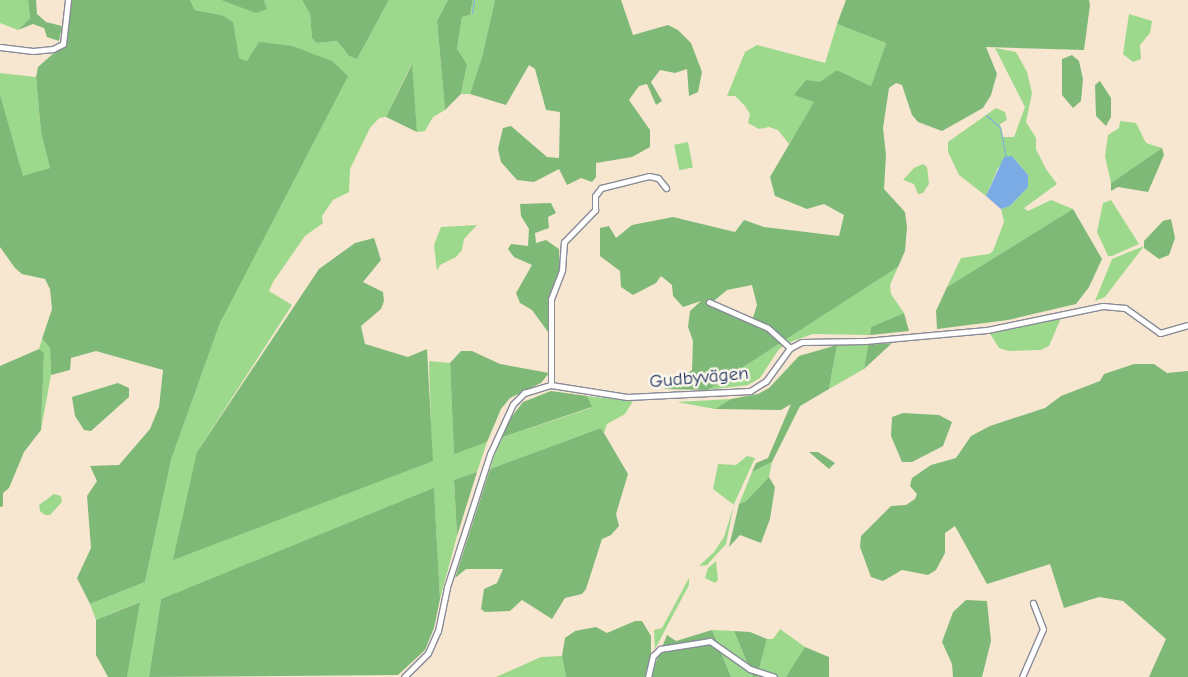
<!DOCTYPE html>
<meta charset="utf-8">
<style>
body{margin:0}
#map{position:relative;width:1188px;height:677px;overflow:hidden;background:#f7e7d0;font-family:"Comic Neue",sans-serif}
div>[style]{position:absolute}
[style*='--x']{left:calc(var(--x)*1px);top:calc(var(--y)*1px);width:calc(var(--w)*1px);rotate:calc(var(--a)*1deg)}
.green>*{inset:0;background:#9dd98d;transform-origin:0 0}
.forest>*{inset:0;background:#7eb978}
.water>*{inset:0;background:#7aabe5}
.stream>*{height:1px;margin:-0.5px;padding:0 0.5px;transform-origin:0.5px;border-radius:0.5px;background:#7aabe5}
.roads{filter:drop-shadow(1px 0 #898b97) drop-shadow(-1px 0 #898b97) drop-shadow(0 1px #898b97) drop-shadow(0 -1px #898b97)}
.street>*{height:5px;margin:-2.5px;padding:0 2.5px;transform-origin:2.5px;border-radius:2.5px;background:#fff}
span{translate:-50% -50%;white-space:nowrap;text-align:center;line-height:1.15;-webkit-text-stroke:5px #fbf7ec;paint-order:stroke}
.street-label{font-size:19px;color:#1b2f5e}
</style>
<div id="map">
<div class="green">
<div style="clip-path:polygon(0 0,28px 0,30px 18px,18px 30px,0 23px)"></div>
<div style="clip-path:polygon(190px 0,221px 0,267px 9px,264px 0,302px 0,310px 14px,312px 37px,317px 43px,337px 41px,349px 56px,357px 59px,389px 0,448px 0,437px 21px,445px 110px,433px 117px,425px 131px,417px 132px,411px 65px,386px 117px,379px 118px,370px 128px,350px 169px,349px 192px,333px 200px,322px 216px,323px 223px,305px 236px,273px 282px,269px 291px,292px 305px,197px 452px,432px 461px,429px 361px,450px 363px,454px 453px,487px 442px,477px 472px,454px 480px,457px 536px,440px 599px,434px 489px,161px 599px,149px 677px,127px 677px,139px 602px,96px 620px,90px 604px,145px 582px,171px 460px,220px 323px,242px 277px,247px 61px,238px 58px,237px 48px,221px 15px,195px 10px)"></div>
<div style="clip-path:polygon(473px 0,495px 0,482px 57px,470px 94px,461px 94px,467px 64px,457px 49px,462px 17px,470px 15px)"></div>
<div style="clip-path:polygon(1129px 14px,1152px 21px,1150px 33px,1140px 45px,1141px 59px,1133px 62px,1123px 54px)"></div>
<div style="clip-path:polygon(837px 24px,886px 43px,871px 86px,837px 70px,789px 144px,778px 130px,769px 127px,759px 129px,748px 123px,750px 114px,745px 106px,735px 96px,727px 96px,745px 52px,757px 45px,825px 63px)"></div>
<div style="clip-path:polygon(995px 48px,1016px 52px,1027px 72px,1032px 93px,1026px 122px,1036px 138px,1036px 149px,1046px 169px,1057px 184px,1024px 208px,1028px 211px,1051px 200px,1073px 209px,947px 287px,961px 258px,989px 254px,993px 251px,1004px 222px,1001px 209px,1010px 206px,1028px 187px,1028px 175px,1012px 156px,998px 168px,986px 196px,959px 175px,948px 152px,948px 142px,996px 108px,1005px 112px,1007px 120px,1000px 124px,1003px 137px,1014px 137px,1025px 107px)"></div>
<div style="clip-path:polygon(0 73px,36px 77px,41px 133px,50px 168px,23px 177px,0 94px)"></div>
<div style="clip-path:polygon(1120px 121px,1136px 123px,1146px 143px,1162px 148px,1111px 183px,1105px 156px,1108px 135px,1119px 128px)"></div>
<div style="left:688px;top:142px;width:26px;height:14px;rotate:79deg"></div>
<div style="clip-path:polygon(923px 164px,927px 167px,929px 184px,923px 193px,918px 194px,914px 184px,903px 180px,914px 168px)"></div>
<div style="clip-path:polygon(1111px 200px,1139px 244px,1112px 256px,1108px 256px,1097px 232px,1103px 203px)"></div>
<div style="clip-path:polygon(477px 225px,464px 239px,462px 250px,456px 257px,440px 265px,437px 271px,434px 245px,441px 227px)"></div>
<div style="clip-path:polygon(1144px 246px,1105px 297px,1095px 301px,1112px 259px)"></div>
<div style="clip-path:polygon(898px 267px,890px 285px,891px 294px,904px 313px,871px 327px,870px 335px,813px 334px,793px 341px,779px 349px,760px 378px,748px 385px,708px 390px)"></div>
<div style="clip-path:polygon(1061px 318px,1049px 346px,1041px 350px,1009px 351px,999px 348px,989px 332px)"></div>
<div style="clip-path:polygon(42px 339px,50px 348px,51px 375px,41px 430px,44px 354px,39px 349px)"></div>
<div style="clip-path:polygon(837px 345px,868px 345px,864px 369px,829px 389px)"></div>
<div style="clip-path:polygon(587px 396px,633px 401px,625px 414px,607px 424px,604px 433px,601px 428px,490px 469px,500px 438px,591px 408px)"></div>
<div style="clip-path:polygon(731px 399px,715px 409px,677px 402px)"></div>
<div style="clip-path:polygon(747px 456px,755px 458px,734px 504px,726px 544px,707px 565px,699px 566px,714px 552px,724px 537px,734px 505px,713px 489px,718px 464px,736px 465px)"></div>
<div style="clip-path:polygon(772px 462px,769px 477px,746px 501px,739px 504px,752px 472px)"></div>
<div style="clip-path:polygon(54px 494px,61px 496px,62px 502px,50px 515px,45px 515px,40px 511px,39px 505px)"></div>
<div style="clip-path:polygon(716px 561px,718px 580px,715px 583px,705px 578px,708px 568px)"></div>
<div style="clip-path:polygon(689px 578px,689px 585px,655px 649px,654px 630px,662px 628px)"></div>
<div style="clip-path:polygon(780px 629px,805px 647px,797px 663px,786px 677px,757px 677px,767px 639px,773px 639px)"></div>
<div style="clip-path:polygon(712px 630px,734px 631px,753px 677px,731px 677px)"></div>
<div style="clip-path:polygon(562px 656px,566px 677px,496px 677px,541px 657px)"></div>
</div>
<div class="forest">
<div style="clip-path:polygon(28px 0,36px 0,37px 14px,46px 22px,62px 26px,59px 41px,47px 37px,44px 28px,33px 24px,18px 30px,30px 18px)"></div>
<div style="clip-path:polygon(69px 0,190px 0,195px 10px,221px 15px,233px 22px,239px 58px,247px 61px,259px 42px,292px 46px,332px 61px,348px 76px,220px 323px,171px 460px,145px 582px,90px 604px,77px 578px,91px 548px,87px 496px,97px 481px,90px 466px,119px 465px,150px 429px,159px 407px,163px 370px,96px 351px,71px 358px,70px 370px,51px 375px,50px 348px,42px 339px,52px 309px,50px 289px,45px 279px,22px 274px,15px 268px,0 247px,0 94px,23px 176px,50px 168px,41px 133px,36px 77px,38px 67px,64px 44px)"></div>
<div style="clip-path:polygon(221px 0,264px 0,267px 9px,256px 13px)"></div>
<div style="clip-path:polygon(302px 0,389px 0,357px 59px,349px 56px,337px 41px,317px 43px,312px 38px,310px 14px)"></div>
<div style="clip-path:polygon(448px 0,473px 0,470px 15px,462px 17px,457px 49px,467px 64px,461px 94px,445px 110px,437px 21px)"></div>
<div style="clip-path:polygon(495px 0,621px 0,633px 35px,668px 25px,678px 30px,691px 43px,702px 72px,698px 92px,689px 96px,687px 69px,675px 73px,660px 70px,651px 82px,662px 101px,656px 105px,647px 84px,639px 86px,629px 100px,650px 130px,650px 147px,632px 157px,596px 163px,596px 177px,592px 182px,581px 178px,567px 185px,559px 169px,534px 182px,517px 180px,501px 162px,498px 149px,503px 128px,511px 126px,547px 157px,559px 158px,560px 112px,546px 110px,535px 69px,529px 65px,506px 105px,470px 94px,482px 57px)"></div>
<div style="clip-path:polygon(evenodd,846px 0,1089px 0,1090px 5px,1084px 50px,986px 47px,997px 74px,991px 95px,983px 108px,942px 131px,918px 122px,912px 115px,902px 85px,896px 83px,889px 88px,883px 128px,886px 155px,884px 189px,905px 212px,907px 227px,905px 251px,898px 267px,708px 390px,664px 389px,692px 370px,693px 341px,688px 327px,690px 311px,701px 301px,683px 307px,673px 296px,672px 285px,661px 276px,656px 283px,633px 295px,621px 287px,620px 271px,600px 256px,600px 228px,609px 226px,616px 238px,632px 225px,673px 217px,735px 232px,744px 220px,764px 227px,839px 236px,844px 215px,824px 204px,807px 209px,775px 196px,770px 177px,814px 102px,794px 95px,806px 80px,820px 82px,837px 70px,871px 86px,886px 43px,837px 24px,846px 0,752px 285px,757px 305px,751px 324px,709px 305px,727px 290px,752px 285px)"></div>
<div style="clip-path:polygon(1072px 55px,1079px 61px,1083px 79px,1081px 101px,1073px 108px,1062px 95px,1062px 59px)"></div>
<div style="clip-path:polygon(412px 64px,417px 132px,386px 117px)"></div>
<div style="clip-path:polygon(1100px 81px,1111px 98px,1111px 117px,1106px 126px,1096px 116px,1095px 85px)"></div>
<div style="clip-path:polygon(1162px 148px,1164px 155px,1148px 192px,1118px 187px,1111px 191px,1111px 183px)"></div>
<div style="clip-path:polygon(551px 203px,556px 213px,548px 217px,549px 228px,535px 233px,536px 243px,546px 240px,559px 249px,560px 268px,549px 304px,548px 332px,532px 310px,520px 303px,516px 293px,532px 265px,514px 257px,508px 249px,511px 244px,528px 246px,529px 229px,521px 216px,520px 204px)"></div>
<div style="clip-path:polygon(1073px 209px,1102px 259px,1089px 287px,1076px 304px,1008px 320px,937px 329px,936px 311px,947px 287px)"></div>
<div style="clip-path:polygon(1171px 219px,1175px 238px,1169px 255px,1159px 259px,1144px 248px,1144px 241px,1163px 221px)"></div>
<div style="clip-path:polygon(374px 238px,381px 260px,363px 282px,383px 292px,384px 301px,381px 309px,361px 326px,365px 344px,408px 357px,427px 349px,433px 461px,173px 560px,197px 452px,319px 269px,355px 243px)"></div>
<div style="clip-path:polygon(904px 313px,909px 331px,870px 335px,871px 327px)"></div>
<div style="clip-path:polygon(892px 343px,864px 369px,868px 345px)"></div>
<div style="clip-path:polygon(837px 345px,829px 389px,800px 406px,772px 462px,752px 472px,756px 463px,768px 458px,791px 404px,781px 410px,715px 409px,731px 399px,758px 394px,769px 388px,799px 356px)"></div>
<div style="clip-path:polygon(39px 349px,44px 353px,41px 430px,24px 452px,9px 488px,3px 493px,3px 506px,0 507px,0 366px)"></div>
<div style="clip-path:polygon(461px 351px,472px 351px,500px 364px,549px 373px,541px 383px,510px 398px,501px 409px,487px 442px,454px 454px,450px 363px)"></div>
<div style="clip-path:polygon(1134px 364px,1154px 364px,1167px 373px,1188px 371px,1188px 677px,1149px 677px,1166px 639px,1123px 601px,1099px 597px,1064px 608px,1050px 564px,987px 584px,955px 526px,945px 533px,945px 553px,936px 570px,928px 575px,902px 570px,883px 581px,871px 577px,860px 547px,861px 536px,891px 506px,906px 505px,915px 499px,917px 494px,910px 486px,912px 478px,931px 465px,956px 458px,971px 436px,990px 426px,1045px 408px,1061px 396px,1100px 381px,1104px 374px)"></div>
<div style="clip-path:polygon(118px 383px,129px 388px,129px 397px,91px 431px,84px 430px,75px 416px,72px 397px)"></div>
<div style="clip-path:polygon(551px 391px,587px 396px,592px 407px,500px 438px,506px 424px,523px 402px)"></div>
<div style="clip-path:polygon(903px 413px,939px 415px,952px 422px,943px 446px,912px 462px,902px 462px,891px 436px,892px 417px)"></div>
<div style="clip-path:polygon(601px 428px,628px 474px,616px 514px,619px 526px,611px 535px,602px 539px,586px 589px,582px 594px,565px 598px,552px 619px,522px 600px,510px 611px,485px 612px,481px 609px,484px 589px,497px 583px,503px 569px,466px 569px,455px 578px,490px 469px)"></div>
<div style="clip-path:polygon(809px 452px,818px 452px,835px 463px,829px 469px)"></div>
<div style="clip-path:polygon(477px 472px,457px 536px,454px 480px)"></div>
<div style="clip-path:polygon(769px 477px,775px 487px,770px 519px,761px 543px,740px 535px,729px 547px,739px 504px,746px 501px)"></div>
<div style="clip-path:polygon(434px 488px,440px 599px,434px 628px,425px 650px,398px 675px,149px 677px,161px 599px)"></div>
<div style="clip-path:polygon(966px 600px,987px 601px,991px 641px,982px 677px,953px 677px,952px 664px,942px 642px,953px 612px)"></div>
<div style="clip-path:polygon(140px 602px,127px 677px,108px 677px,96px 655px,96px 620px)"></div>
<div style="clip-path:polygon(635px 621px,642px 621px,651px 636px,651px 655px,645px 677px,566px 677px,562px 656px,565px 638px,575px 631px,596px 627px,607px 633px)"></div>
<div style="clip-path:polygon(712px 630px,731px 677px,650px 677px,667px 635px,676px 641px)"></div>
<div style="clip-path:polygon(734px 631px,750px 632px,767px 639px,757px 677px,753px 677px)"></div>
<div style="clip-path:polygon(805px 647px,829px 657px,829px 677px,786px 677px)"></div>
</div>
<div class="water">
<div style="clip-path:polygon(1012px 156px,1028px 175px,1028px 187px,1010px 206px,1001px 209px,986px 196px,1004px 157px)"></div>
</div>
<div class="stream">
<div style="--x:472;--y:13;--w:13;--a:-81"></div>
<div style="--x:986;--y:115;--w:18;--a:41"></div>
<div style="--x:1000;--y:127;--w:31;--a:79"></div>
</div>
<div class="roads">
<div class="street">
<div style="--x:0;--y:47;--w:33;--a:7"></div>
<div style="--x:33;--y:51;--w:20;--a:-6"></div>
<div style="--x:53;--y:49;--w:11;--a:-27"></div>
<div style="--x:63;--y:44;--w:44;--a:-83.5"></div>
<div style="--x:709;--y:302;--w:64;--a:23.8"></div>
<div style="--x:768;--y:328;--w:30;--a:42"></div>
<div style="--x:551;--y:385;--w:86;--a:-90"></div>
<div style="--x:551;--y:299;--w:31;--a:-69"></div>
<div style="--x:562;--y:270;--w:28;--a:-86"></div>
<div style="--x:564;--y:242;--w:45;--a:-45.9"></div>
<div style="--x:595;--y:210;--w:14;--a:-90"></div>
<div style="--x:595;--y:196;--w:10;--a:-53"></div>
<div style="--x:601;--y:188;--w:49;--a:-14"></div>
<div style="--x:649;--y:176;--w:9;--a:13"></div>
<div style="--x:658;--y:178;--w:13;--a:51"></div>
<div style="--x:404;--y:677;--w:34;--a:-45"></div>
<div style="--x:428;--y:653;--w:24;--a:-66"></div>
<div style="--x:438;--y:631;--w:45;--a:-78.4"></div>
<div style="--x:447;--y:587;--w:140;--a:-72.1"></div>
<div style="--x:490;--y:454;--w:55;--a:-65.3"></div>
<div style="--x:513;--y:404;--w:16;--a:-45"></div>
<div style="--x:524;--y:393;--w:28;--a:-17"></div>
<div style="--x:551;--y:385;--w:77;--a:9"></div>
<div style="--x:627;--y:397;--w:123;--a:-2.8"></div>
<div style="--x:750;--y:391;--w:19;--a:-32"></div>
<div style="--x:766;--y:381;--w:41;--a:-54"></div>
<div style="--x:790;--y:348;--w:13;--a:-27"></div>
<div style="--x:802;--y:342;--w:63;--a:-0.9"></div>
<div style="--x:865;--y:341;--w:122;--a:-5.2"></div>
<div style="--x:987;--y:330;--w:118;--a:-11.7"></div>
<div style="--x:1103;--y:306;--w:22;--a:5"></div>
<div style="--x:1125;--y:308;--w:43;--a:35.5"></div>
<div style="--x:1160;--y:333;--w:29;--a:-16"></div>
<div style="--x:648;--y:677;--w:22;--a:-77"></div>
<div style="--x:653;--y:656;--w:10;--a:-45"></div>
<div style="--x:660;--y:649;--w:51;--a:-9.1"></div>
<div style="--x:710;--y:641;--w:49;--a:35"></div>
<div style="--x:750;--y:669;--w:25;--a:18"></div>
<div style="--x:1022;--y:677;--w:52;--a:-66.4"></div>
<div style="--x:1043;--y:629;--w:28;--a:-111"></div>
</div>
</div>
<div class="street-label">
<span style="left:699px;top:378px;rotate:-5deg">Gudbyvägen</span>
</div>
</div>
